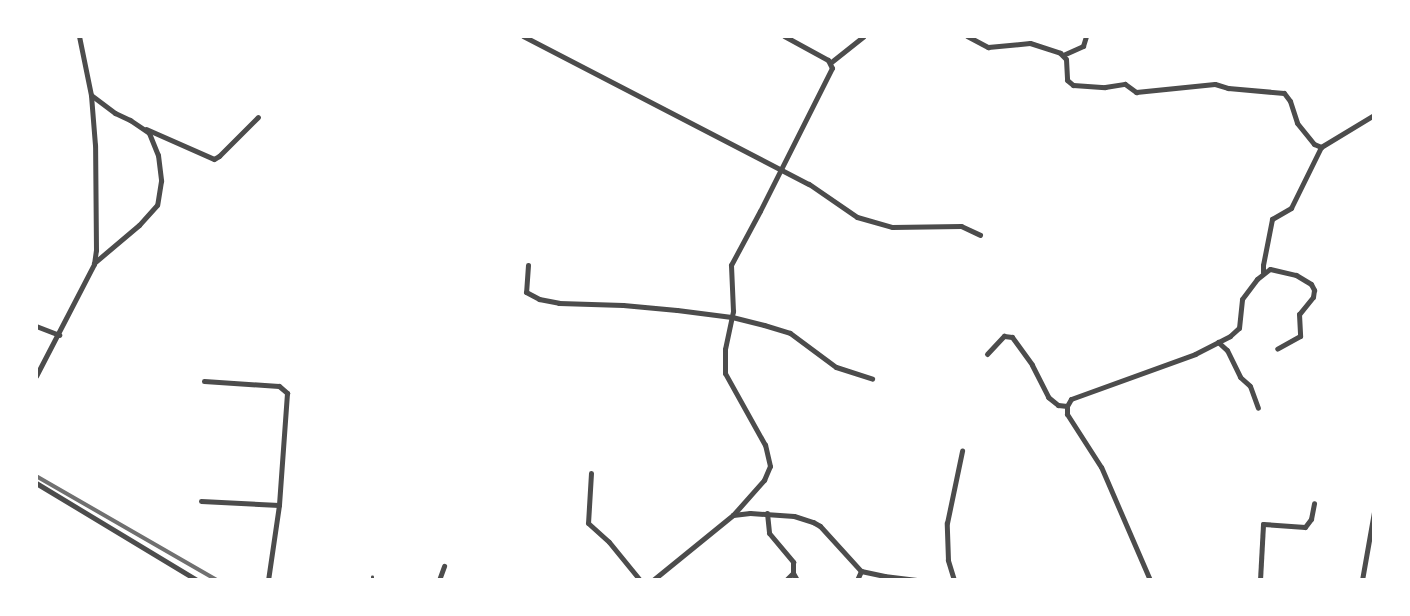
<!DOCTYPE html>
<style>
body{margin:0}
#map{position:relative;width:1410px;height:616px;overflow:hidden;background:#fff;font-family:Commissioner,sans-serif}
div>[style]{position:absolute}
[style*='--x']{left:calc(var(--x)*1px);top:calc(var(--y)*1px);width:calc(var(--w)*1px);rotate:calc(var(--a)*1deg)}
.service>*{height:2.5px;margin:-1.25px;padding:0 1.25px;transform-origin:1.25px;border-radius:1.25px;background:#4c4c4c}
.minor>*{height:5px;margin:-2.5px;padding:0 2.5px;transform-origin:2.5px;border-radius:2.5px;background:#4c4c4c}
.rail>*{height:4px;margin:-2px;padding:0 2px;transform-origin:2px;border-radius:2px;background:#707070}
span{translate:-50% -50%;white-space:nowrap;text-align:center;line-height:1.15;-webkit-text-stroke:5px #fff;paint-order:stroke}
.frame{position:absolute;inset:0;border:38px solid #fff;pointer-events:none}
</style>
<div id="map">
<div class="service">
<div style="--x:372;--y:580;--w:3;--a:-90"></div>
</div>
<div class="minor">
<div style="--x:523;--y:36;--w:322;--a:27.4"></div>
<div style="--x:809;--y:184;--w:58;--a:34.5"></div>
<div style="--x:857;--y:217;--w:36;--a:16"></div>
<div style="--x:892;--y:227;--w:69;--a:-0.8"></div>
<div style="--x:961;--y:226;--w:21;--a:25"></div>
<div style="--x:967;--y:36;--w:24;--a:28"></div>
<div style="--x:988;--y:47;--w:42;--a:-5.4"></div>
<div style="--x:1030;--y:43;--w:32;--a:18"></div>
<div style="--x:1060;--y:53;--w:8;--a:45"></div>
<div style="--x:1066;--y:59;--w:21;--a:87"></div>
<div style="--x:1067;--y:80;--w:8;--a:40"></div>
<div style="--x:1073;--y:85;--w:32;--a:4"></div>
<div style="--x:1105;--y:87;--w:20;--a:-9"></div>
<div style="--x:1125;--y:84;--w:14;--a:36"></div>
<div style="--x:1136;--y:92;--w:79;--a:-5.8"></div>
<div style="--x:1215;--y:84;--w:14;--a:17"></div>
<div style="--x:1228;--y:88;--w:56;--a:5.1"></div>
<div style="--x:1284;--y:93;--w:10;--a:53"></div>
<div style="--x:1290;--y:101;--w:23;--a:72"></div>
<div style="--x:1297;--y:123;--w:27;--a:51"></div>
<div style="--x:1314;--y:144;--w:8;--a:23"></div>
<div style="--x:1321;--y:147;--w:62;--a:-31.1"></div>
<div style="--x:1063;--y:55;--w:22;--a:-24"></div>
<div style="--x:1083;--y:46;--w:10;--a:-73"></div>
<div style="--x:830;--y:63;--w:43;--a:-38.5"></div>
<div style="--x:91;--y:95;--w:30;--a:37"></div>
<div style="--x:115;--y:113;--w:17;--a:25"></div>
<div style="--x:130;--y:120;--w:23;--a:34"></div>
<div style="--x:149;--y:133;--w:24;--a:68"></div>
<div style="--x:158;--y:155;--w:26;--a:83"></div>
<div style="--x:161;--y:181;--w:24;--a:99"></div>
<div style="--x:157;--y:205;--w:27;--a:132"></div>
<div style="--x:139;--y:225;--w:59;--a:139.8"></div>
<div style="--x:146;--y:129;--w:74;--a:23.8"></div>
<div style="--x:214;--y:159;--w:6;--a:-31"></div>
<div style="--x:219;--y:156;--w:55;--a:-45"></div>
<div style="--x:528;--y:265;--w:27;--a:94"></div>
<div style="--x:526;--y:292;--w:15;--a:28"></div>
<div style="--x:539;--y:299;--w:20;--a:11"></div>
<div style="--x:559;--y:303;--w:64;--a:1.8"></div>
<div style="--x:623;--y:305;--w:54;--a:5.3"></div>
<div style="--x:677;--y:310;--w:55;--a:7.3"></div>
<div style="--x:732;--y:317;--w:33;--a:14"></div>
<div style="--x:764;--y:325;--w:27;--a:17"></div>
<div style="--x:790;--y:333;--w:57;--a:36.5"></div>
<div style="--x:836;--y:367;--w:38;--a:18"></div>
<div style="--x:1263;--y:272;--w:7;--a:-90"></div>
<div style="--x:1263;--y:265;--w:47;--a:-78.9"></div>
<div style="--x:1272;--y:219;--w:22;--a:-30"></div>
<div style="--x:1291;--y:208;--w:68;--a:-63.8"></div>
<div style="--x:36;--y:326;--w:25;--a:21"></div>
<div style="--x:1218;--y:342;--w:12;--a:42"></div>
<div style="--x:1227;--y:350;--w:30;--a:64"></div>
<div style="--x:1240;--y:377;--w:13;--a:42"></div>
<div style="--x:1250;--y:386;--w:23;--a:70"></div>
<div style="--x:987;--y:354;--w:25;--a:-47"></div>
<div style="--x:1004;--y:336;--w:8;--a:7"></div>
<div style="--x:1012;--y:337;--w:34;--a:54"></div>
<div style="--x:1032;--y:365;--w:36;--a:63"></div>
<div style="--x:1048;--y:397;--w:13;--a:39"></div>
<div style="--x:1058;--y:405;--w:9;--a:6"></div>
<div style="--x:36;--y:376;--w:126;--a:-62.6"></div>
<div style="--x:94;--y:264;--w:14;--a:-82"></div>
<div style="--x:96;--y:250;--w:105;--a:-90.5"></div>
<div style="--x:95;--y:145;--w:50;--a:-94.6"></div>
<div style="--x:91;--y:95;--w:60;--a:-101.5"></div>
<div style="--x:204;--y:381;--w:75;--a:3.8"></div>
<div style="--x:279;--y:386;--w:11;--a:41"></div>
<div style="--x:287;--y:393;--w:112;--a:94.1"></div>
<div style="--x:279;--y:505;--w:76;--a:98.3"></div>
<div style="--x:591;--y:473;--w:50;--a:93.4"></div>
<div style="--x:588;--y:523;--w:28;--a:42"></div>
<div style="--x:609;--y:542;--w:49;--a:50.8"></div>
<div style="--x:36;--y:483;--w:188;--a:31.1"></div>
<div style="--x:201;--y:501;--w:78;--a:2.9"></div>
<div style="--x:767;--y:513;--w:20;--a:84"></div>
<div style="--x:769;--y:533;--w:38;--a:50"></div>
<div style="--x:793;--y:562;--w:11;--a:90"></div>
<div style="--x:793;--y:573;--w:10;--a:135"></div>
<div style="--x:733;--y:515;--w:47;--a:-48.5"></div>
<div style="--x:764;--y:480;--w:15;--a:-67"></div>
<div style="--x:770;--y:466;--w:22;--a:-103"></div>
<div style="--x:765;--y:445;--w:82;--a:-119.1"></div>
<div style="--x:725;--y:373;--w:24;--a:-90"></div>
<div style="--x:725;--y:349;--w:39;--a:-78"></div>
<div style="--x:733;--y:311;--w:46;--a:-92.5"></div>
<div style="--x:731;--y:265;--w:61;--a:-61.8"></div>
<div style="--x:760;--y:211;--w:160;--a:-63.3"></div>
<div style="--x:832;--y:68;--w:9;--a:-117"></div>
<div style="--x:828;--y:60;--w:50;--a:-151.4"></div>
<div style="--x:793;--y:573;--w:8;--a:60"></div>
<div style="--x:439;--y:580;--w:15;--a:-70"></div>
<div style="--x:653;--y:580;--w:103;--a:-39.1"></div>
<div style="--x:733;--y:515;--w:17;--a:-7"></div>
<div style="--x:750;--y:513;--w:44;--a:3.9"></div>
<div style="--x:794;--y:516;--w:20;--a:18"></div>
<div style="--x:813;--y:522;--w:8;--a:30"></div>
<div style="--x:820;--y:526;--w:61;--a:47.7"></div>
<div style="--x:861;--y:571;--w:24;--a:12"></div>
<div style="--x:884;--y:576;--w:33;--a:7"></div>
<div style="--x:857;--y:580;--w:10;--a:-66"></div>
<div style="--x:954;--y:580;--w:21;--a:-107"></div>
<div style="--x:948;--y:560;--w:37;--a:-92"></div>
<div style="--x:947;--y:523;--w:74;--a:-78.2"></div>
<div style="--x:1150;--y:580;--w:123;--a:-113.4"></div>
<div style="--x:1101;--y:467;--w:63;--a:-122.7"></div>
<div style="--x:1067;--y:414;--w:8;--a:-90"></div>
<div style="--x:1067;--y:406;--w:8;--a:-60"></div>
<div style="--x:1071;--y:399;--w:132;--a:-19.9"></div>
<div style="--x:1195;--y:354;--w:39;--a:-27"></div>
<div style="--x:1230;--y:336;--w:12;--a:-42"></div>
<div style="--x:1239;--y:328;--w:29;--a:-84"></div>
<div style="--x:1242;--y:299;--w:25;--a:-53"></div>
<div style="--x:1257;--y:279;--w:16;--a:-38"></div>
<div style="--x:1270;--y:269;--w:27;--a:13"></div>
<div style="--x:1296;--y:275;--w:17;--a:31"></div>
<div style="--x:1311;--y:284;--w:7;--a:63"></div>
<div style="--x:1314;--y:290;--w:7;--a:98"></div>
<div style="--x:1313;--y:297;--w:22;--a:129"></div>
<div style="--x:1299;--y:314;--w:22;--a:87"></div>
<div style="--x:1300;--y:336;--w:26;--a:151"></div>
<div style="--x:1260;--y:580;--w:56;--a:-86.9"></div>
<div style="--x:1263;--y:524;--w:42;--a:4.1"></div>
<div style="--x:1305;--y:527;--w:10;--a:-53"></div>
<div style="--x:1311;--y:519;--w:16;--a:-79"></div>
<div style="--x:1362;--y:580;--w:69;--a:-80"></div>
</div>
<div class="rail">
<div style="--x:36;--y:476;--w:209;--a:29.9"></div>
</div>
<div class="frame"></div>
</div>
